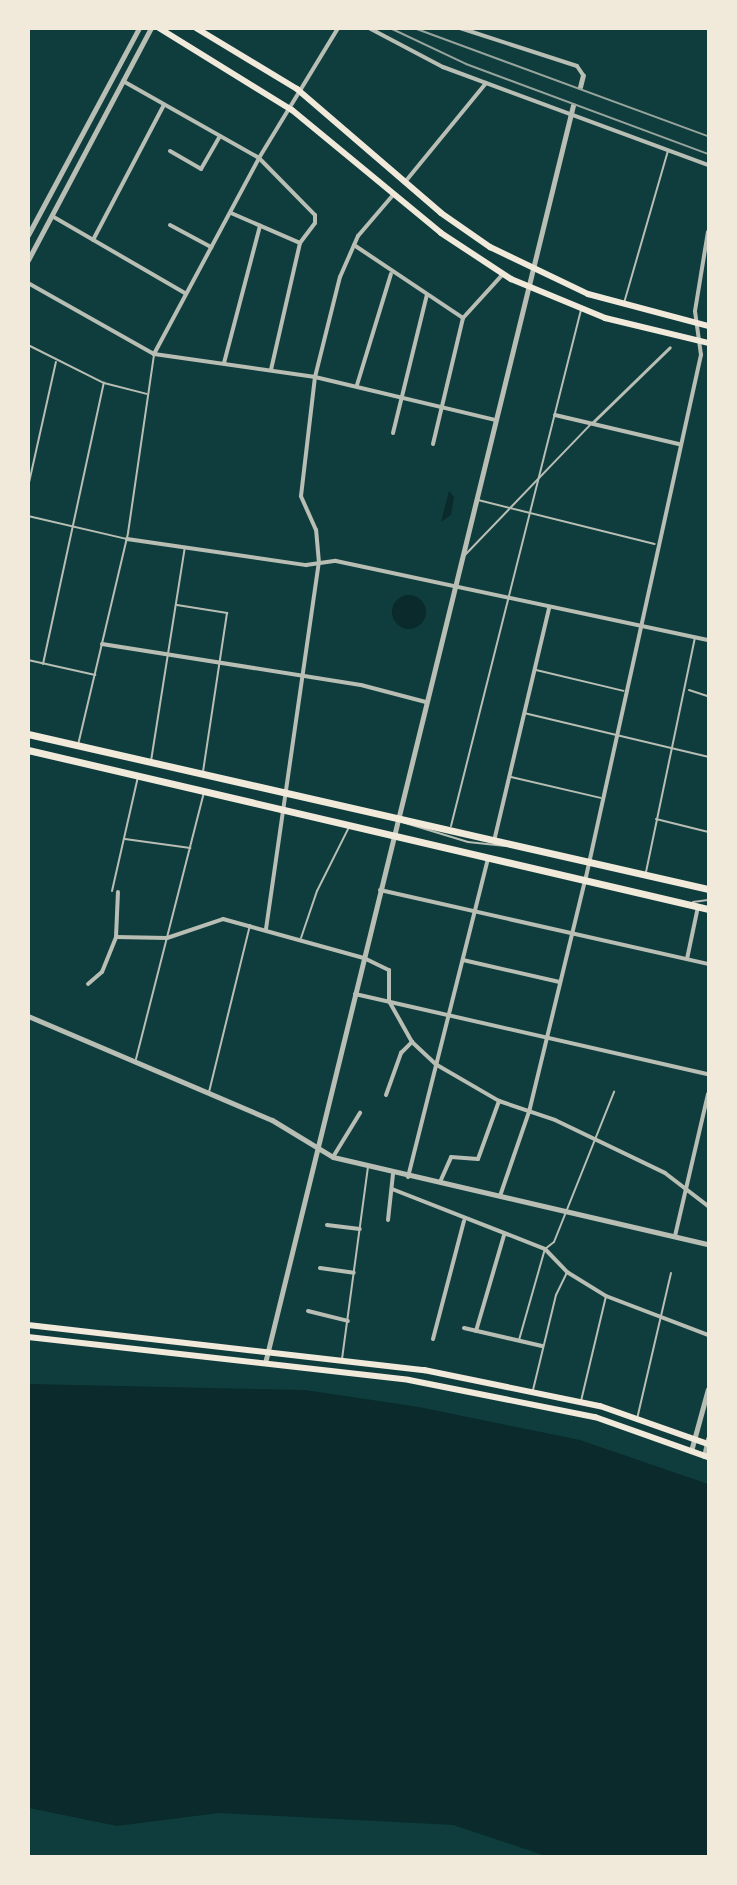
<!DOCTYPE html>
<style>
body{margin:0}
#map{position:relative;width:737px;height:1885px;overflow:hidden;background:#0f3d3e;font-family:Bitter,serif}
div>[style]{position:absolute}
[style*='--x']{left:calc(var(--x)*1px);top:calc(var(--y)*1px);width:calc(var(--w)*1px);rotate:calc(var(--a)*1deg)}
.water>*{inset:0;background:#0a2a2b}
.round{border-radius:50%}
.service>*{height:2px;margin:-1px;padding:0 1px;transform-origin:1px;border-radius:1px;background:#b8beb3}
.pedestrian>*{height:3px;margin:-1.5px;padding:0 1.5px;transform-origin:1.5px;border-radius:1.5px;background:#b8beb3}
.minor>*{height:4px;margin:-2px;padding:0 2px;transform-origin:2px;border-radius:2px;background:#b8beb3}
.tertiary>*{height:5px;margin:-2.5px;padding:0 2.5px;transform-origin:2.5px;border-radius:2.5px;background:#b8beb3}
.secondary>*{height:6px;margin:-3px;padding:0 3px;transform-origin:3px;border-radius:3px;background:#f1e9da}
.primary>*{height:7px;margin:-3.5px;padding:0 3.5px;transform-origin:3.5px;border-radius:3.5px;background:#f1e9da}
.rail>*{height:2px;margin:-1px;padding:0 1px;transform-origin:1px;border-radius:1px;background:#97a49c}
span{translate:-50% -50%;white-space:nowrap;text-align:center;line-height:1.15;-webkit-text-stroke:4.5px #f1e9da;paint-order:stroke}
.frame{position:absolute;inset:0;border:30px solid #f1e9da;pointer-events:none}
</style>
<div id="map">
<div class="water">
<div style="clip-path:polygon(449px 491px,454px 497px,451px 515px,441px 522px)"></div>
<div class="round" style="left:392px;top:595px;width:34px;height:34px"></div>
<div style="clip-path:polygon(29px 1384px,305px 1390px,419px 1407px,580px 1440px,708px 1484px,708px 1856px,546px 1856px,453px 1825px,219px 1813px,117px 1826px,29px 1808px)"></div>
</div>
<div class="service">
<div style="--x:624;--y:303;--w:158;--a:-73.9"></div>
<div style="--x:28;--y:345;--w:85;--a:26.6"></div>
<div style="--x:104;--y:383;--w:44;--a:14.3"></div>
<div style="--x:28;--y:487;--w:128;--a:-77.4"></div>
<div style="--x:478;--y:500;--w:182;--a:14"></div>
<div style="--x:28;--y:516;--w:102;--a:13.1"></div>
<div style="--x:464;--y:556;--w:183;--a:-46.1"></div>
<div style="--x:177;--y:605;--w:51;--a:9.1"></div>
<div style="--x:227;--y:613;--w:160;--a:98.6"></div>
<div style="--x:28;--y:660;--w:69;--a:12.6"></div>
<div style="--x:43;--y:664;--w:288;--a:-77.8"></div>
<div style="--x:536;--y:670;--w:90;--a:13.4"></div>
<div style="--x:689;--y:690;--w:20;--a:18"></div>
<div style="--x:524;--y:713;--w:189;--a:13.4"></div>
<div style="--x:78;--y:745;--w:218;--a:-76.7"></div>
<div style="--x:128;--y:533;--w:181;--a:-81.7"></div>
<div style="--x:151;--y:761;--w:217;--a:-81"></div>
<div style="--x:511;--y:777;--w:92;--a:13.1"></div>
<div style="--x:656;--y:819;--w:54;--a:14"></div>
<div style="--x:402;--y:822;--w:69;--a:16.9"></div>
<div style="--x:468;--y:842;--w:46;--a:6.2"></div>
<div style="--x:451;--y:826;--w:532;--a:-75.86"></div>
<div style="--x:125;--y:839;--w:66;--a:7.9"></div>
<div style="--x:646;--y:872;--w:239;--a:-78.2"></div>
<div style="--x:112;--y:891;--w:117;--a:-77.2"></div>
<div style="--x:693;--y:902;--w:15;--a:-8"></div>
<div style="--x:301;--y:938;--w:50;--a:-71.2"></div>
<div style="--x:317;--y:891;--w:72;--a:-63.4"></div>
<div style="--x:136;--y:1059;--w:276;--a:-75.7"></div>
<div style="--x:209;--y:1092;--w:172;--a:-76.2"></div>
<div style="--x:519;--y:1340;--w:95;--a:-74.1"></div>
<div style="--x:545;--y:1249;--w:11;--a:-38"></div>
<div style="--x:554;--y:1242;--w:162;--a:-68.2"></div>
<div style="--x:342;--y:1359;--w:194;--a:-82.3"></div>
<div style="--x:533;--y:1390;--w:98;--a:-76.4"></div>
<div style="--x:556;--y:1295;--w:25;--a:-64"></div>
<div style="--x:581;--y:1401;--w:108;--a:-76.6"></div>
<div style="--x:637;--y:1419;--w:150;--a:-76.9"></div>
</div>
<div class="pedestrian">
<div style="--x:593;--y:422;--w:107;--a:-44.2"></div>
</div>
<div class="minor">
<div style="--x:369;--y:28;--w:84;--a:27.8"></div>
<div style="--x:443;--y:67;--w:283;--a:20.3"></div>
<div style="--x:460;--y:28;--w:123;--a:18"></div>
<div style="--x:577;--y:66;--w:11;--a:56"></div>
<div style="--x:123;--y:81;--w:156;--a:29.5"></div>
<div style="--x:259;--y:158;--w:80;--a:45.5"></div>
<div style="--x:315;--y:215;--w:8;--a:90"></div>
<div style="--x:315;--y:223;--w:25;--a:127"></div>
<div style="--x:300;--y:243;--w:130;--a:102.9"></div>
<div style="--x:170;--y:151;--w:36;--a:30"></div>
<div style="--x:201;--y:169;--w:38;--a:-60"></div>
<div style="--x:405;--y:182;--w:128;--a:-50.7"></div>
<div style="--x:231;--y:213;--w:75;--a:23.5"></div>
<div style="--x:52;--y:216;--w:154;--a:30.1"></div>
<div style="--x:170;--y:225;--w:47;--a:28.2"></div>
<div style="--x:93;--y:240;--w:153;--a:-62.3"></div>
<div style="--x:354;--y:245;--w:131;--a:33.8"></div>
<div style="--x:28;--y:283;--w:145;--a:29.4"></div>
<div style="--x:154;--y:354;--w:163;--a:8.1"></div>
<div style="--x:315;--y:377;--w:185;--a:13.4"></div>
<div style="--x:154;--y:354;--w:222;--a:-61.8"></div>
<div style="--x:259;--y:158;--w:152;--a:-58.7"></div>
<div style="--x:224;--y:363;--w:142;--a:-75.3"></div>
<div style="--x:357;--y:385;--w:116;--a:-73"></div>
<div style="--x:555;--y:415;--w:127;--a:13.2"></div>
<div style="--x:393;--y:433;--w:142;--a:-76.2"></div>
<div style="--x:433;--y:444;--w:130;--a:-76.6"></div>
<div style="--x:463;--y:318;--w:59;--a:-47.7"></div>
<div style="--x:127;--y:539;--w:181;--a:8.3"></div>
<div style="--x:306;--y:565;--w:30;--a:-8"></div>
<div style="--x:336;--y:561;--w:380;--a:12"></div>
<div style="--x:102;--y:644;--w:262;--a:9"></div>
<div style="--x:361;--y:685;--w:67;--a:14.7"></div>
<div style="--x:495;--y:837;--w:235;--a:-76.7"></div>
<div style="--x:380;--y:890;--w:336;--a:12.7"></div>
<div style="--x:266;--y:929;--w:370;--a:-81.8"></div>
<div style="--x:319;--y:563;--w:33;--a:-95"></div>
<div style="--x:316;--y:530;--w:37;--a:-114"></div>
<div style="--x:301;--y:496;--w:120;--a:-83.3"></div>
<div style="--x:315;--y:377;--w:103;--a:-76"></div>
<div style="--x:340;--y:277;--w:45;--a:-66.3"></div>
<div style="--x:358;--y:236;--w:54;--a:-49.5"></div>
<div style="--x:116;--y:937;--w:45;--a:-87.5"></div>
<div style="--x:687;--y:959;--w:53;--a:-78.1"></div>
<div style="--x:463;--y:960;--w:99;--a:12.8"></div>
<div style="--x:88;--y:984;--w:18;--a:-41"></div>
<div style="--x:102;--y:972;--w:38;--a:-68"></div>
<div style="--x:116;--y:937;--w:51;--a:1.1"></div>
<div style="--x:167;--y:938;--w:59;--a:-18.7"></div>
<div style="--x:223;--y:919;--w:146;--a:15.5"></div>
<div style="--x:364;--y:958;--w:28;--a:26"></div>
<div style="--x:389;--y:970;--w:31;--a:90"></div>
<div style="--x:389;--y:1001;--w:47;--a:60.7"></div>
<div style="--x:412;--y:1042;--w:34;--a:43"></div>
<div style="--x:437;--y:1065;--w:72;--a:30.1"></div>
<div style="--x:499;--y:1101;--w:59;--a:18.7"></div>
<div style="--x:555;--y:1120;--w:122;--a:25.7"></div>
<div style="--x:665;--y:1173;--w:54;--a:37.5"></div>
<div style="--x:355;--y:994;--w:362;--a:12.8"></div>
<div style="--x:386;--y:1095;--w:45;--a:-70.3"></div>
<div style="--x:401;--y:1053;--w:16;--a:-45"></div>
<div style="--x:333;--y:1157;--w:52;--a:-58.5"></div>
<div style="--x:408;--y:1177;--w:329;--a:-75.9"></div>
<div style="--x:440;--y:1182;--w:27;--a:-66"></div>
<div style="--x:451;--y:1157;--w:27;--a:4"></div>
<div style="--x:478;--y:1159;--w:62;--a:-70.1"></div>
<div style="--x:392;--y:1189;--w:164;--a:21.4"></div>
<div style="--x:545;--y:1249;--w:32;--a:46"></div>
<div style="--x:567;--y:1272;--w:46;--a:31.6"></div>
<div style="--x:606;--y:1296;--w:109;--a:20.9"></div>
<div style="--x:500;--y:1196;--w:89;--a:-71"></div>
<div style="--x:529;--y:1112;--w:242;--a:-76.4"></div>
<div style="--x:586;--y:877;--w:535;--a:-77.58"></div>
<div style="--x:701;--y:355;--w:44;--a:-97.8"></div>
<div style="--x:695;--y:311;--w:80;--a:-80.7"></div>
<div style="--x:388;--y:1220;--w:46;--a:-83.8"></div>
<div style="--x:327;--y:1225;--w:33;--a:7"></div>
<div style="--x:675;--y:1236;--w:146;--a:-76.9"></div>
<div style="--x:320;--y:1268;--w:34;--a:8"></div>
<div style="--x:308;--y:1311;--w:41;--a:14"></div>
<div style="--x:464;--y:1328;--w:80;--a:13"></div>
<div style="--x:476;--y:1331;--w:100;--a:-73.7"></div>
<div style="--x:433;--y:1339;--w:122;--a:-75.3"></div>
</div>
<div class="tertiary">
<div style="--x:580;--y:87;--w:12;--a:-76"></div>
<div style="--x:28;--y:235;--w:235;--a:-61.8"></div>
<div style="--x:28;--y:260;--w:263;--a:-62.1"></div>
<div style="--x:28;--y:1016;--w:265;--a:23.1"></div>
<div style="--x:272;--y:1120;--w:71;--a:31.2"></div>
<div style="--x:333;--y:1157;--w:385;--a:13.1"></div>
<div style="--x:265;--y:1363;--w:1295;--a:-76.24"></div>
<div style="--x:691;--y:1451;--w:64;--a:-74.7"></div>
<div style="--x:704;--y:1456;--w:18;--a:-77"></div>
</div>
<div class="secondary">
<div style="--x:159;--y:28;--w:156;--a:31.7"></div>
<div style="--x:292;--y:110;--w:193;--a:39.5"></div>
<div style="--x:441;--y:233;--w:84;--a:33.3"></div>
<div style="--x:511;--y:279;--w:102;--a:22.5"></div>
<div style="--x:605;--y:318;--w:106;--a:13.6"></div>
<div style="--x:196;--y:28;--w:118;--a:31.1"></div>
<div style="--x:297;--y:89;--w:190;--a:40.7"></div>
<div style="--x:441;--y:213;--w:60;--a:34.8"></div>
<div style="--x:490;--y:247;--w:109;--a:25.6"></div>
<div style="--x:588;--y:294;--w:124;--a:14.9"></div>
<div style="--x:28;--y:1325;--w:399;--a:6.5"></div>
<div style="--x:424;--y:1370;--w:180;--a:11.6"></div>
<div style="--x:600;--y:1406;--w:114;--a:19.4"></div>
<div style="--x:28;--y:1337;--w:383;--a:6.4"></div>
<div style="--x:409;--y:1380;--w:190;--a:11.3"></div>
<div style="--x:595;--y:1417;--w:120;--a:19.5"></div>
</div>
<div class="primary">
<div style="--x:28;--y:734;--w:697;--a:12.84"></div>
<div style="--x:28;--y:750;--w:698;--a:13.16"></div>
</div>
<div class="rail">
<div style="--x:390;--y:28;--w:84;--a:25.3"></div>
<div style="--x:466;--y:64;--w:258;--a:20.4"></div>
<div style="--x:414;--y:28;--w:313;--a:20.2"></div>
</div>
<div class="frame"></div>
</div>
